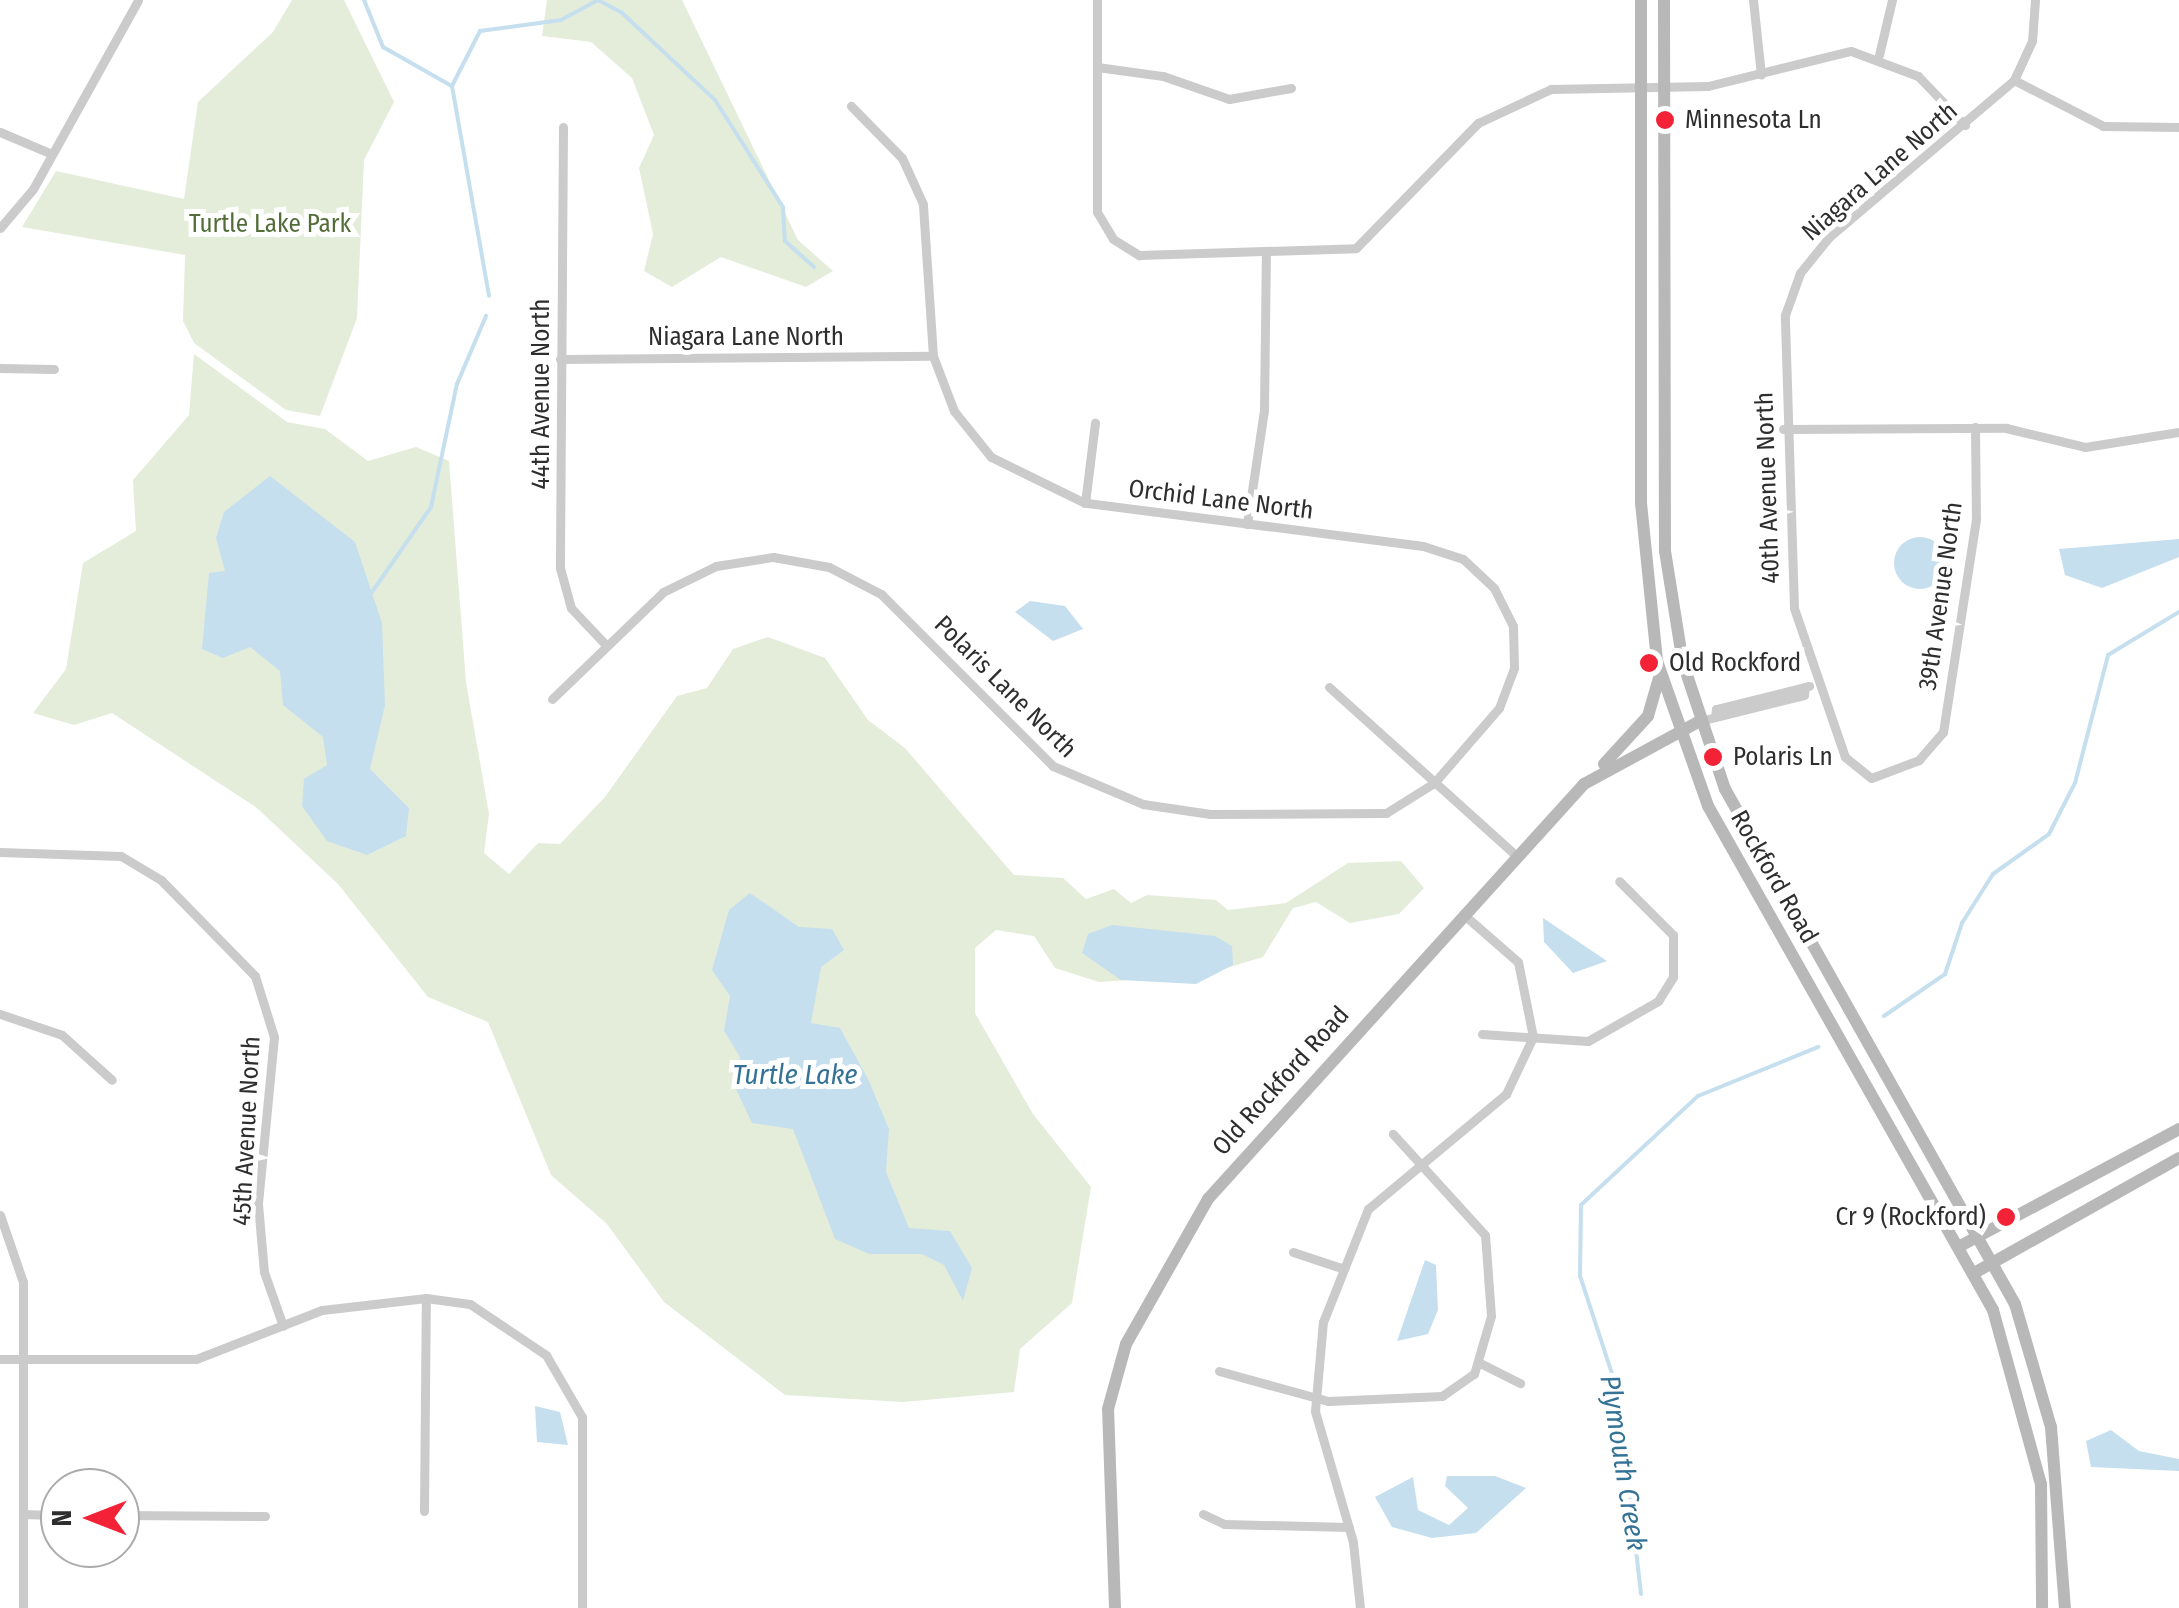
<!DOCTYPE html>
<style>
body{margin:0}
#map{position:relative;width:2179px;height:1608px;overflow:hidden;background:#fff;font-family:"Fira Sans Condensed",sans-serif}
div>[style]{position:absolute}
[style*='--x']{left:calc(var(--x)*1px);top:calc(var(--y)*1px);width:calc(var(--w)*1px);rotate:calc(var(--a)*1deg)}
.green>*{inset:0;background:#e4edda}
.water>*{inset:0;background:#c5dfee}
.round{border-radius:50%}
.stream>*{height:4px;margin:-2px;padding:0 2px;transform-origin:2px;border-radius:2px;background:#c5dfee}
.street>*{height:9px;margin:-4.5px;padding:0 4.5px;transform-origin:4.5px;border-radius:4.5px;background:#cbcbcb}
.secondary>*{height:12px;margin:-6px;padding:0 6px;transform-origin:6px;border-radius:6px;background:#b8b8b8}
.dots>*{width:28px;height:28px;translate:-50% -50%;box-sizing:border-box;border:5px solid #fff;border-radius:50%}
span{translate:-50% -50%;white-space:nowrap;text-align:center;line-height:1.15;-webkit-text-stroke:10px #fff;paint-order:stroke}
.poi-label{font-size:25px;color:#2e2e2e}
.left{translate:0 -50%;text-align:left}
.right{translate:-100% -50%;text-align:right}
.street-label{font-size:25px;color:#2e2e2e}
.park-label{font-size:25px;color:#526d38}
.water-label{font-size:28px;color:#357396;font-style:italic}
.north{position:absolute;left:40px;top:1468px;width:100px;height:100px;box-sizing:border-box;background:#fff;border:2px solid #ababab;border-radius:50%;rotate:270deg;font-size:28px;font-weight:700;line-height:40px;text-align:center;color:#2e2e2e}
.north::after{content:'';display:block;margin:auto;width:35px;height:45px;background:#f32236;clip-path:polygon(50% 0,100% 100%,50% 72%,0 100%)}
</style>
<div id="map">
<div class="green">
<div style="clip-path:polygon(292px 0,344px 0,394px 102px,364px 160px,357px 318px,320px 416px,286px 410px,194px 343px,183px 321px,185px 255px,22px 227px,56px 171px,184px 199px,198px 102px,273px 32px)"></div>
<div style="clip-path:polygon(547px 0,682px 0,798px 240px,833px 271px,806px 287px,721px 257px,672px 287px,644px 271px,653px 234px,639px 168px,654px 135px,632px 78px,591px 42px,542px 36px)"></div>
<div style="clip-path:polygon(194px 354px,287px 422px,325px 429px,368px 461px,416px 447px,449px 461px,466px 682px,489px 814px,484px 853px,509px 874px,538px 843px,560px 844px,605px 797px,677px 696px,707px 688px,733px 649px,768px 637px,825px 658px,868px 720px,905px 748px,1014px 875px,1063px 878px,1086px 899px,1114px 889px,1131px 903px,1147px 895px,1216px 900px,1228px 910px,1286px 903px,1348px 863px,1401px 861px,1424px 888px,1399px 914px,1350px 923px,1316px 902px,1293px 908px,1263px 957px,1203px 975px,1099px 982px,1055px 968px,1034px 936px,996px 930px,975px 948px,975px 1013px,1033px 1114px,1091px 1187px,1072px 1303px,1020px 1349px,1014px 1392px,903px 1402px,785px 1395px,664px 1302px,607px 1224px,551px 1175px,488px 1022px,428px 997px,338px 884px,257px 808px,112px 713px,74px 725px,33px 713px,66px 669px,83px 563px,136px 531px,133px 480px,189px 415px)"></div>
</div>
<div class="water">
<div style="clip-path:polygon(270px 476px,355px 542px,382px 623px,385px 705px,370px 769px,409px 808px,406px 836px,367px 855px,327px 841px,302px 806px,304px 779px,327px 765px,323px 737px,283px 705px,280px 671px,250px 647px,223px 658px,202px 649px,209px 573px,225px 571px,216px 538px,224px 512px)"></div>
<div class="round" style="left:1894px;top:537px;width:52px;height:52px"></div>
<div style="clip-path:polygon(2179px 539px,2179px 557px,2102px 588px,2065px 575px,2059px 549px)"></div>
<div style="clip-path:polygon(1030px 601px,1065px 606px,1083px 629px,1053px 641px,1015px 612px)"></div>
<div style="clip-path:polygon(750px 893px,799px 927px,832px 929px,844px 950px,821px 967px,811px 1023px,840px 1028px,868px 1079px,889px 1129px,886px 1172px,909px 1228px,950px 1231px,972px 1268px,963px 1301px,944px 1265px,922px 1254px,869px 1254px,835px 1239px,793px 1129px,752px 1123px,734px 1085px,740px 1057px,724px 1031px,730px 996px,712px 970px,729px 910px)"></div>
<div style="clip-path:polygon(1543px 918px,1607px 961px,1573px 973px,1544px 942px)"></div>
<div style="clip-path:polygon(1112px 925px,1215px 936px,1232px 946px,1233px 965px,1196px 984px,1121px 980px,1082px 953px,1088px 934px)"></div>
<div style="clip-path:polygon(1425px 1260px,1436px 1265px,1438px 1310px,1428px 1334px,1397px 1341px)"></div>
<div style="clip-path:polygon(535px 1406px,560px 1412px,568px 1445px,537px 1442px)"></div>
<div style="clip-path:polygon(2111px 1430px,2139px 1451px,2179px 1459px,2179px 1471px,2091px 1467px,2086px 1441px)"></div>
<div style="clip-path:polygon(1447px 1476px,1495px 1476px,1526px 1488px,1476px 1533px,1432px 1538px,1392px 1527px,1375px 1497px,1413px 1477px,1418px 1510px,1449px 1525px,1468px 1508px,1445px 1486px)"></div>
</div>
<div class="stream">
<div style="--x:364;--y:0;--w:51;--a:68"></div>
<div style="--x:383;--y:47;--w:79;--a:29.5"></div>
<div style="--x:452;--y:86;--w:213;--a:80"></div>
<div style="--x:452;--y:86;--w:62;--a:-63"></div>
<div style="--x:480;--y:31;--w:82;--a:-7.7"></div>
<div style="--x:561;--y:20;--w:42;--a:-28.4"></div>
<div style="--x:598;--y:0;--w:26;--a:28"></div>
<div style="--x:621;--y:12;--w:129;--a:43.1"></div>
<div style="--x:715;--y:100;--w:127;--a:57.6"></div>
<div style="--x:783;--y:207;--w:34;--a:87"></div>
<div style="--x:785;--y:241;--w:39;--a:42"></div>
<div style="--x:372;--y:592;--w:103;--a:-55.2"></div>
<div style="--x:431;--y:507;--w:126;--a:-78.1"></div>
<div style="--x:457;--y:384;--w:74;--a:-66.9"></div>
<div style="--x:1884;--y:1016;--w:74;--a:-34.5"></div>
<div style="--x:1945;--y:974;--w:54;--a:-71.6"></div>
<div style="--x:1962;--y:923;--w:58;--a:-57.7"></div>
<div style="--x:1993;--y:874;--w:69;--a:-35.5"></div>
<div style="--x:2049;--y:834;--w:57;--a:-63"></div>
<div style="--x:2075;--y:783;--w:132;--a:-75.5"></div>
<div style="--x:2108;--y:655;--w:83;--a:-31.2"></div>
<div style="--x:1641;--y:1594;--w:203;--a:-96.5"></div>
<div style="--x:1618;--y:1392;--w:122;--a:-108.1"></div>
<div style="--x:1580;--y:1276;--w:71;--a:-89.2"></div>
<div style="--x:1581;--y:1205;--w:160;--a:-43"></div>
<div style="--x:1698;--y:1096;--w:130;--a:-22.2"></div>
</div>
<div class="street">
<div style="--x:1097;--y:0;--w:212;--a:90"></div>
<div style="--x:1097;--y:212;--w:31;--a:59"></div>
<div style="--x:1113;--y:239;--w:31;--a:32"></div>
<div style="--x:1139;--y:255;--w:217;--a:-1.8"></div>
<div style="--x:1356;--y:248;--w:175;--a:-45.7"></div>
<div style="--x:1478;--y:123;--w:81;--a:-25"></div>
<div style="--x:1551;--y:89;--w:157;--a:-1.1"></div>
<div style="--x:1708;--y:86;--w:147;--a:-13.8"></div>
<div style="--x:1851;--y:51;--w:72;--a:20.5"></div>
<div style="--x:1918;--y:76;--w:68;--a:46.2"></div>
<div style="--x:1753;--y:0;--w:75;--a:83.9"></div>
<div style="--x:1879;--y:55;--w:57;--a:-76.7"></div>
<div style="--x:1097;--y:67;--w:67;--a:7.8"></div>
<div style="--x:1163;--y:76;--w:70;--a:19.2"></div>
<div style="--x:1229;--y:99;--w:63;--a:-10.1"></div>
<div style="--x:2014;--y:80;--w:100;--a:27.3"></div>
<div style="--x:2103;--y:126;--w:76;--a:0.8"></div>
<div style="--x:563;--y:127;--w:441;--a:90.4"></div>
<div style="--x:560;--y:568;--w:41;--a:74.6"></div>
<div style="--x:571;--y:608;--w:51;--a:46.6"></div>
<div style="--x:0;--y:132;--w:56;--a:22.9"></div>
<div style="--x:0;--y:228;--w:51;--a:-49.8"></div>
<div style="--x:33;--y:189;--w:216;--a:-60.9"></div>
<div style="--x:560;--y:359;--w:373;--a:-0.5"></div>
<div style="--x:0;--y:368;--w:54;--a:1.1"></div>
<div style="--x:1975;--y:427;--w:92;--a:89.4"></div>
<div style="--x:1976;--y:519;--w:216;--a:98.8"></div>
<div style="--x:1943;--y:732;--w:37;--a:131"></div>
<div style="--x:1919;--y:760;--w:51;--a:159.4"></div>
<div style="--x:1871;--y:778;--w:33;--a:-141"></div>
<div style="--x:1845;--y:757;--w:157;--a:-108.9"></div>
<div style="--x:1794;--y:608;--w:293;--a:-91.8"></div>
<div style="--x:1785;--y:315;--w:45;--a:-70.3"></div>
<div style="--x:1800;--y:273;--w:46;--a:-51.1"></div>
<div style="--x:1829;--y:237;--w:243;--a:-40.3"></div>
<div style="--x:2014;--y:80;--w:43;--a:-65.2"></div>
<div style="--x:2032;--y:41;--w:41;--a:-85.8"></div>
<div style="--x:1783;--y:429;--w:223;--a:-0.3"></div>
<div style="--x:2006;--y:428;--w:81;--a:13.5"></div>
<div style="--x:2085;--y:447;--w:95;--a:-9.1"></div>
<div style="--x:1085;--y:503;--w:81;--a:-82.9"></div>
<div style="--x:1247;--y:524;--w:115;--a:-81.5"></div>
<div style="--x:1264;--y:410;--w:153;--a:-89.3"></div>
<div style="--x:1329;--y:687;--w:253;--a:42"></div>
<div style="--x:552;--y:699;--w:154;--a:-43.9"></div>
<div style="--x:663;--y:592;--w:59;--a:-26.1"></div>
<div style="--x:716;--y:566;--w:58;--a:-9"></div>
<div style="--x:773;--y:557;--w:57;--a:10.1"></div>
<div style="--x:829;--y:567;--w:59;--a:27.4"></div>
<div style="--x:881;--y:594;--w:243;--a:45"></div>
<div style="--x:1053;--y:766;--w:98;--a:22.9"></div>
<div style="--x:1143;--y:804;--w:68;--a:8.5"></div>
<div style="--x:1210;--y:814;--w:176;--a:-0.3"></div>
<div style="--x:1386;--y:813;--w:57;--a:-32"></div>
<div style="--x:1434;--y:783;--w:99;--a:-49.1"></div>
<div style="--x:1499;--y:708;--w:43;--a:-69.4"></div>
<div style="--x:1514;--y:668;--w:42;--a:-91.4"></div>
<div style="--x:1513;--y:626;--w:42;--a:-116.6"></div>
<div style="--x:1494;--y:588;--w:42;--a:-136.9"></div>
<div style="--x:1463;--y:559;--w:42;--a:-162"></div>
<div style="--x:1423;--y:546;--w:341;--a:-172.7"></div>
<div style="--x:1085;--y:503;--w:105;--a:-153.9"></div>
<div style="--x:991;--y:457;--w:59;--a:-128.8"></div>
<div style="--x:954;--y:411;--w:59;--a:-110.9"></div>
<div style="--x:933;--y:356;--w:152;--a:-93.8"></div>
<div style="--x:923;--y:204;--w:51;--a:-114.5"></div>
<div style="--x:902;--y:158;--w:73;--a:-134.4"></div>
<div style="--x:1715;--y:717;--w:8;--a:-83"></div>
<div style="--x:1716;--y:709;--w:96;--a:-13.9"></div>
<div style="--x:1700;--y:721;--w:107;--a:-14"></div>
<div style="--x:1804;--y:695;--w:8;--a:-83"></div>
<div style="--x:0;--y:852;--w:121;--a:1.9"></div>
<div style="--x:121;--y:856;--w:47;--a:31"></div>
<div style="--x:161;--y:880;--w:134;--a:45.6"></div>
<div style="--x:255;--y:976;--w:64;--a:72.7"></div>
<div style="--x:274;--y:1037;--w:168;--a:95.5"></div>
<div style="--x:258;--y:1204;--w:68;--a:85"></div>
<div style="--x:264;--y:1272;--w:57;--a:70.6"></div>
<div style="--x:0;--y:1014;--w:65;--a:18.7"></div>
<div style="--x:62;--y:1035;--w:67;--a:42"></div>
<div style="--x:1482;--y:1034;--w:106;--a:3.8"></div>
<div style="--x:1588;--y:1041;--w:81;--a:-29.7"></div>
<div style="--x:1658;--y:1001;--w:28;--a:-58"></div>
<div style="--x:1673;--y:977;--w:42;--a:-90"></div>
<div style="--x:1673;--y:935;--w:76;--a:-135"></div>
<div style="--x:0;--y:1215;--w:71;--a:71.1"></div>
<div style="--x:23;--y:1282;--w:326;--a:90"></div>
<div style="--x:1293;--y:1252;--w:51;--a:18.4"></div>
<div style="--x:0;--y:1359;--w:196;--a:0"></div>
<div style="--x:196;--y:1359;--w:135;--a:-21.3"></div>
<div style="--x:322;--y:1310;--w:105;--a:-6.6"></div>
<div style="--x:426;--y:1298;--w:44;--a:7.8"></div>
<div style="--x:470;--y:1304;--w:92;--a:33.9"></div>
<div style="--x:546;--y:1355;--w:72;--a:59.9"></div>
<div style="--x:582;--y:1417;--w:191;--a:90"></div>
<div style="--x:1480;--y:1363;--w:45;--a:26.6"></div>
<div style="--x:1219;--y:1371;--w:113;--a:15.4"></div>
<div style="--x:1328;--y:1401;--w:114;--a:-2.5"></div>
<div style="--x:1442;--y:1396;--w:39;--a:-35"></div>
<div style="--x:1474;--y:1374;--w:60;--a:-73.7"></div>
<div style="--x:1491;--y:1316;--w:81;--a:-94.2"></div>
<div style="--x:1485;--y:1235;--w:137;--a:-132.3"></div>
<div style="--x:424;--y:1511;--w:213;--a:-89.5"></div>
<div style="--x:23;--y:1514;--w:37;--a:2"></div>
<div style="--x:1203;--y:1514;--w:23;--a:25"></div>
<div style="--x:1224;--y:1524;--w:125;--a:1.4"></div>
<div style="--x:120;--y:1515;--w:145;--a:0.4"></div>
<div style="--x:1360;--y:1608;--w:66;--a:-96.1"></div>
<div style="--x:1353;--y:1542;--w:136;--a:-106.2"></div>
<div style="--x:1315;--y:1411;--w:89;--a:-84.9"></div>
<div style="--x:1323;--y:1322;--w:122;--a:-68.3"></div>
<div style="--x:1368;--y:1209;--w:180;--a:-39.8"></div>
<div style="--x:1506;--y:1094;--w:63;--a:-64.7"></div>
<div style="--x:1533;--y:1037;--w:76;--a:-101.3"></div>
<div style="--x:1518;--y:962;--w:73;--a:-138.9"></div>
</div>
<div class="secondary">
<div style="--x:1641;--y:0;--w:503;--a:90"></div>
<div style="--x:1641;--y:503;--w:159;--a:84.2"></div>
<div style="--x:1657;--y:661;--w:154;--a:70.6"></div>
<div style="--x:1708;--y:806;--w:579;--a:60.51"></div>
<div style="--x:1993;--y:1310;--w:180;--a:74.6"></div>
<div style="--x:2041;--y:1484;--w:124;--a:89.5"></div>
<div style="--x:1664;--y:0;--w:551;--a:89.9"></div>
<div style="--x:1665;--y:551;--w:113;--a:80.9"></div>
<div style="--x:1683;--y:663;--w:133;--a:71.6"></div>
<div style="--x:1725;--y:789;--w:591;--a:60.62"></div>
<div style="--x:2015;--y:1304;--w:128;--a:73.7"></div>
<div style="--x:2051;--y:1427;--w:182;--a:85.6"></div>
<div style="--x:1604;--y:764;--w:65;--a:-47.5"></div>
<div style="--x:1648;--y:716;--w:40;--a:-74"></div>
<div style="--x:1962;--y:1245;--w:246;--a:-28.1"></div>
<div style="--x:1976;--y:1272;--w:233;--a:-29.3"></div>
<div style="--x:1115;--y:1608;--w:199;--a:-92"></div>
<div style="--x:1108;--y:1409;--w:67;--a:-74.5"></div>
<div style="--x:1126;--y:1344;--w:167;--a:-60.5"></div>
<div style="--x:1208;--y:1199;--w:560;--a:-47.82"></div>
<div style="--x:1584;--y:784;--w:132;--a:-28.5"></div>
</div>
<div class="dots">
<div style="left:1665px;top:120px;background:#f32236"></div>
<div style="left:1649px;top:663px;background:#f32236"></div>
<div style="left:1713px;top:757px;background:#f32236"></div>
<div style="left:2006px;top:1217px;background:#f32236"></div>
</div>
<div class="poi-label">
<span class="left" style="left:1685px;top:120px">Minnesota Ln</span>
<span class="left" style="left:1669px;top:663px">Old Rockford</span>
<span class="left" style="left:1733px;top:757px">Polaris Ln</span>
<span class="right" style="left:1986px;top:1217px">Cr 9 (Rockford)</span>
</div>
<div class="street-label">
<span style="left:1880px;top:172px;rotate:-41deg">Niagara Lane North</span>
<span style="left:746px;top:337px">Niagara Lane North</span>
<span style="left:541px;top:394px;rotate:-90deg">44th Avenue North</span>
<span style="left:1768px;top:488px;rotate:-92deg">40th Avenue North</span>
<span style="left:1221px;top:500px;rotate:7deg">Orchid Lane North</span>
<span style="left:1941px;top:596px;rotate:-82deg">39th Avenue North</span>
<span style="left:1005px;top:687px;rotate:45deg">Polaris Lane North</span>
<span style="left:1774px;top:877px;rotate:60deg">Rockford Road</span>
<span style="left:1281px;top:1081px;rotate:-48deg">Old Rockford Road</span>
<span style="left:247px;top:1131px;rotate:-87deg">45th Avenue North</span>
</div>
<div class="park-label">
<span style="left:270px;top:224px">Turtle Lake Park</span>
</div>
<div class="water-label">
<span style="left:795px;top:1075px">Turtle Lake</span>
<span style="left:1623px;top:1463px;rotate:81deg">Plymouth Creek</span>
</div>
<div class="north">N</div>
</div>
